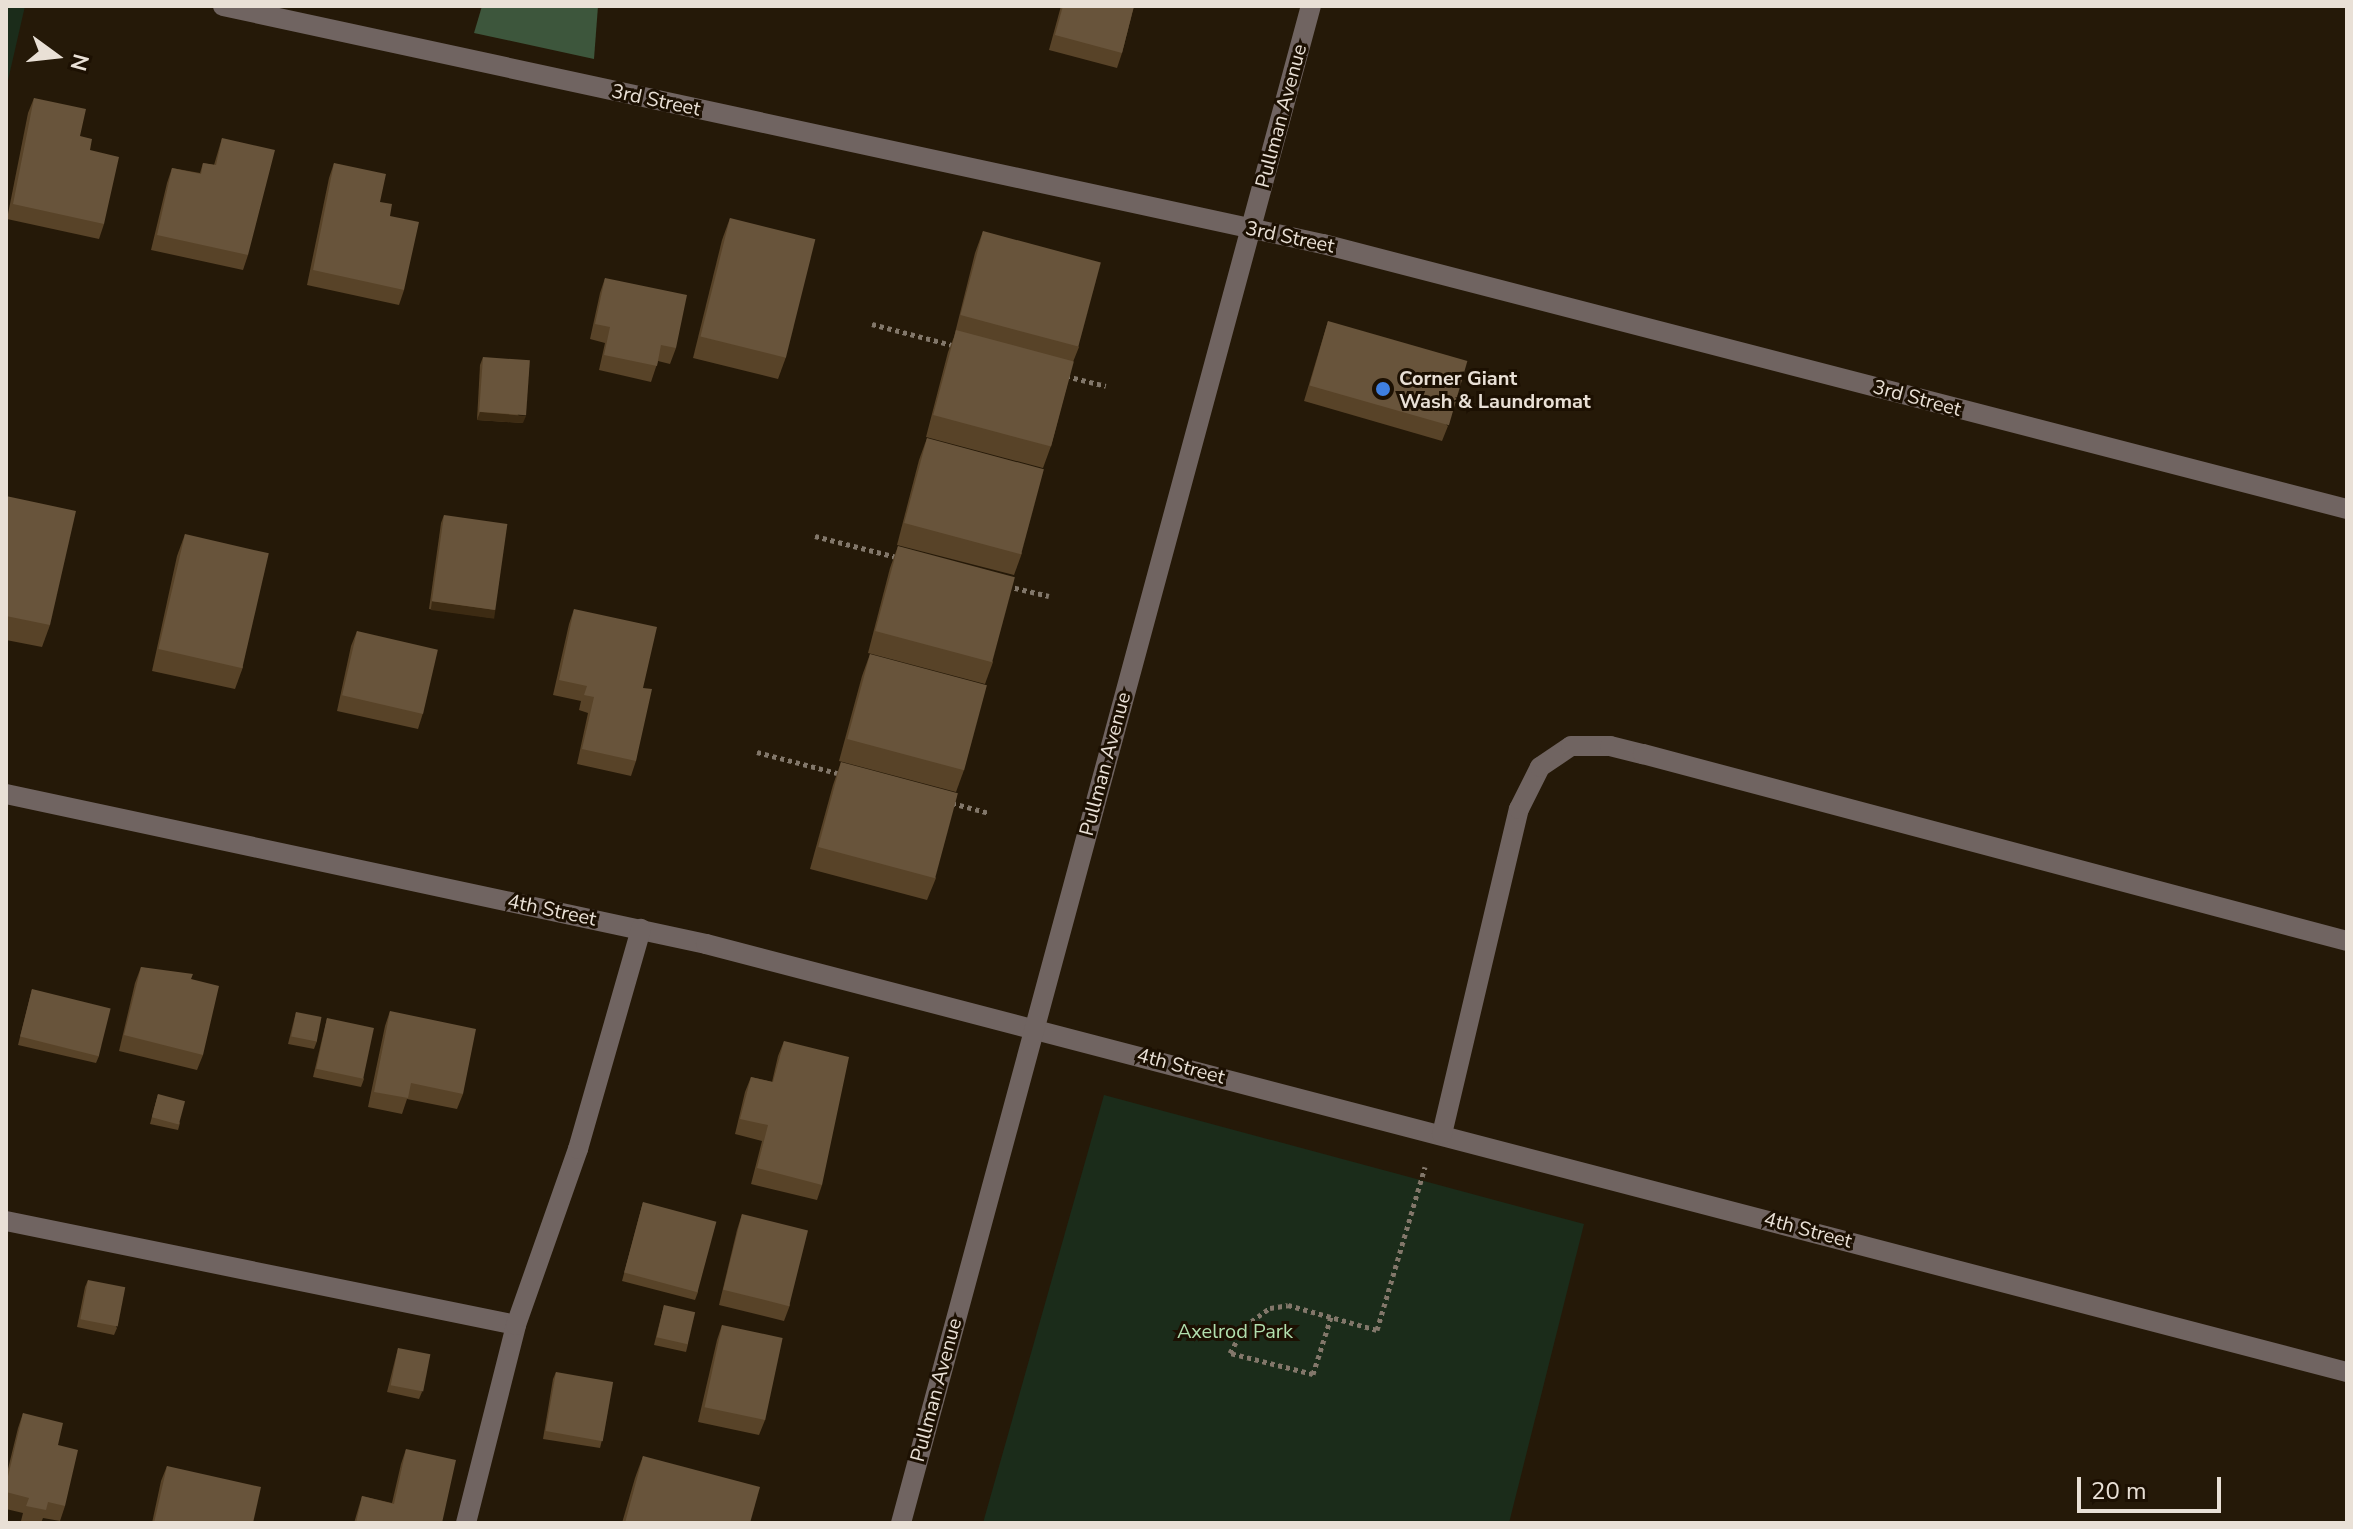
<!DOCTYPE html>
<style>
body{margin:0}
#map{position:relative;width:2353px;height:1529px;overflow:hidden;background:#251908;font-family:"Nunito Sans",sans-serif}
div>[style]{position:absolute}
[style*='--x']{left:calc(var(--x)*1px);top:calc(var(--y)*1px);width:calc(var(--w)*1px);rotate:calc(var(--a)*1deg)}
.green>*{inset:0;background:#1b2c1a}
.forest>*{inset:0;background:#3d563c}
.path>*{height:5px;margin-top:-2.5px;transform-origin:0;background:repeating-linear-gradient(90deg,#82776a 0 4px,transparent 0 8px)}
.minor>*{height:20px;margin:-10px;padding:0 10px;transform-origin:10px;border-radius:10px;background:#706461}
.wall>*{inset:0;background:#584328}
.shaded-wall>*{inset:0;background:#3d2b13;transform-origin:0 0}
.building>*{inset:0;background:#68543b;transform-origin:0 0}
.dots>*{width:22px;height:22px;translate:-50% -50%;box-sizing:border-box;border:4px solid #1c1002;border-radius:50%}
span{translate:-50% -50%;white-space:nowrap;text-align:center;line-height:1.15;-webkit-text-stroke:6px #1c1002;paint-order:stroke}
.street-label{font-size:20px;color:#e9e0d6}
.poi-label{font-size:20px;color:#e9e0d6;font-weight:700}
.left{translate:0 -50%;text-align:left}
.park-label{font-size:20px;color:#b1dfae}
.frame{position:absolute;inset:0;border:8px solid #e9e0d6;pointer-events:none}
.north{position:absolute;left:16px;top:16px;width:80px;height:80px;-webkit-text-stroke:6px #1c1002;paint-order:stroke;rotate:105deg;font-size:22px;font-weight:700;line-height:32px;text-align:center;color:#e9e0d6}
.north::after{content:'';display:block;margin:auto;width:28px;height:36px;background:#e9e0d6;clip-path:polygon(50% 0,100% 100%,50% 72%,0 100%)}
.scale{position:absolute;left:2077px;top:1477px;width:144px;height:36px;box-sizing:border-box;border:4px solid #e9e0d6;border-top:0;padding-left:10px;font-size:24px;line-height:28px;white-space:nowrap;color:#e9e0d6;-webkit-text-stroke:6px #1c1002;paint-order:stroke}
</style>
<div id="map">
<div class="green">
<div style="clip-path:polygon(6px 6px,25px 6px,6px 89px)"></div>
<div style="clip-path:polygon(1104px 1095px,1584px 1224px,1509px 1523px,983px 1523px)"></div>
</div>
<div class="forest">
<div style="clip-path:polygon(482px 6px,598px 6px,594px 59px,474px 33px)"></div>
</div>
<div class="path">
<div style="--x:872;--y:324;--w:87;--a:14.7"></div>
<div style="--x:1066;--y:376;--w:41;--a:14"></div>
<div style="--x:815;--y:536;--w:88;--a:14.5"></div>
<div style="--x:1007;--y:586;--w:43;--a:13.4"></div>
<div style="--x:757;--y:752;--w:87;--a:14.7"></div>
<div style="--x:952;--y:803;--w:39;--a:15"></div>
<div style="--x:1331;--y:1317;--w:60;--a:107.5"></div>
<div style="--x:1313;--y:1374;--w:86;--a:-165.8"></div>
<div style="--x:1230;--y:1353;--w:31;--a:-61"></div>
<div style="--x:1245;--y:1326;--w:31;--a:-36"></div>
<div style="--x:1270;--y:1308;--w:18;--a:-9"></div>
<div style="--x:1288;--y:1305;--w:92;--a:15.7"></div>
<div style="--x:1377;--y:1330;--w:170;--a:-73.6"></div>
</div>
<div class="minor">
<div style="--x:223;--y:6;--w:1125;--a:12.21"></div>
<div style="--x:1323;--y:244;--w:1058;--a:14.51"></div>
<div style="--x:6;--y:794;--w:716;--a:12.09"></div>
<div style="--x:706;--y:944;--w:1696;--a:14.62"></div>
<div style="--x:1442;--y:1134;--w:334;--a:-76.7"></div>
<div style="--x:1519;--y:809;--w:47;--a:-63.4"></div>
<div style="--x:1540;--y:767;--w:37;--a:-34"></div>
<div style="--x:1571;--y:746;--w:39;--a:0"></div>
<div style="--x:1610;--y:746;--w:34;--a:14"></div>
<div style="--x:1643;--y:754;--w:728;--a:14.88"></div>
<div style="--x:6;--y:1221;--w:520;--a:11.53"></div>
<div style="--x:466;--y:1523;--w:204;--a:-75.8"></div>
<div style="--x:516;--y:1325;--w:187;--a:-70.6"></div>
<div style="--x:578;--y:1149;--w:229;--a:-74"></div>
<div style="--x:901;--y:1523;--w:1571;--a:-74.88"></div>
</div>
<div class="wall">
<div style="clip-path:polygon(1061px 6px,1134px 6px,1122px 53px,1117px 68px,1049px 50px)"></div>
<div style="clip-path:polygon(34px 98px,80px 136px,90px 150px,104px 224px,99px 239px,7px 219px,28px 113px)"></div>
<div style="clip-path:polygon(222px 138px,248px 255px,243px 270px,151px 250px,167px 183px,172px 168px,200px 173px,203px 163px,214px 165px)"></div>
<div style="clip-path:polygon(334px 163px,380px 202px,404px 290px,399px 305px,307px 285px,329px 178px)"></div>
<div style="clip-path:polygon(730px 218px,786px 357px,778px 379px,693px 358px,722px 240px)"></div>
<div style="clip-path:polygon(983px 231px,1079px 347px,1073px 362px,1051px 446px,1043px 468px,926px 437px,948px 352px,954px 337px,975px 253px)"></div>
<div style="clip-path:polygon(605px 278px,676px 348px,670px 364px,658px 361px,651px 382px,599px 370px,605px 343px,590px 339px,600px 293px)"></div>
<div style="clip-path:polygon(1328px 321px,1448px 426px,1442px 441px,1304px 401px)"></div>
<div style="clip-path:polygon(483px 357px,523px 423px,477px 420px,480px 365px)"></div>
<div style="clip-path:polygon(927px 438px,1022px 553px,1014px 575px,897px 545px,919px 460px)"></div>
<div style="clip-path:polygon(6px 496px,50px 625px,42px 647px,6px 640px)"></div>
<div style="clip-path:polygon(444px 515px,495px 610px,492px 618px,429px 609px,441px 523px)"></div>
<div style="clip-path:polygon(185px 534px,243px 667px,235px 689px,152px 671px,177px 556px)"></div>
<div style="clip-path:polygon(898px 546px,993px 662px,985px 684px,868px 653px,890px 568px)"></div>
<div style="clip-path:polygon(574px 609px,643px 688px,636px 761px,631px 776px,577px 764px,588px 713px,579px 710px,581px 701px,553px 695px,569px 624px)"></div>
<div style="clip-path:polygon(357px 631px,423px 713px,418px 729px,337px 711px,351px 646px)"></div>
<div style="clip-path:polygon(870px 654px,964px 770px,956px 792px,839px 761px,862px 676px)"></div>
<div style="clip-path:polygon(841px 762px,936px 878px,927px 900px,810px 869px,833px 785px)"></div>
<div style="clip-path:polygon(141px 967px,191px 979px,203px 1055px,197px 1070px,119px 1051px,135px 983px)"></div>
<div style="clip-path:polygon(32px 989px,99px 1056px,96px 1063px,18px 1045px)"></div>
<div style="clip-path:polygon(390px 1011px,463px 1094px,457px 1109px,407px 1099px,402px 1114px,368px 1107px,385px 1026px)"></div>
<div style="clip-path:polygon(296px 1012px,317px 1041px,314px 1049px,288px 1044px)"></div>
<div style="clip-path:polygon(327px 1018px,364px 1079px,361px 1087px,313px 1077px)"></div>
<div style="clip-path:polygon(784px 1041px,822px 1185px,817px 1200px,751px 1184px,762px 1141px,735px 1134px,745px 1092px,751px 1077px,772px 1082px,778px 1056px)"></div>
<div style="clip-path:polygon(158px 1094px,180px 1123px,178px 1130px,150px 1124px)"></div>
<div style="clip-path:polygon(643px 1202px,698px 1292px,695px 1300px,622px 1281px)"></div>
<div style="clip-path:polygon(742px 1214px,790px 1305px,784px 1321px,719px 1305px,737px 1230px)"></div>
<div style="clip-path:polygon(88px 1280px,117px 1328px,114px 1335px,77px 1327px,85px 1287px)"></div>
<div style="clip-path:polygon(664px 1305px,688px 1344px,686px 1352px,654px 1345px)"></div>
<div style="clip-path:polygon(722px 1325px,765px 1420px,759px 1435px,698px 1422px,717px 1340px)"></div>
<div style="clip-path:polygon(398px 1348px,422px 1392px,419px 1399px,387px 1392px)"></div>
<div style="clip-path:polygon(556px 1372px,602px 1440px,600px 1448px,543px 1439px,553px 1379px)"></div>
<div style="clip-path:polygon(23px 1413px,58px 1445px,65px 1506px,60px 1521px,43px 1518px,41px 1523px,30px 1523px,21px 1521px,23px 1513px,6px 1509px,6px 1477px,18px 1428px)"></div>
<div style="clip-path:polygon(406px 1449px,442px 1523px,354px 1523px,362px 1496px,392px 1503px,401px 1464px)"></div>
<div style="clip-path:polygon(643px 1456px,750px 1523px,622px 1523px,635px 1478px)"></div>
<div style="clip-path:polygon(167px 1466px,253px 1523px,152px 1523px,161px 1481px)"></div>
</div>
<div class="shaded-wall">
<div style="clip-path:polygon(480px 412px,526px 416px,523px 423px,477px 420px)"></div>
<div style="left:432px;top:601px;width:64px;height:9px;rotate:8deg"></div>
</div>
<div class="building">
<div style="clip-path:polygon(1063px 6px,1134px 6px,1122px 53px,1055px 35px)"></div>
<div style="clip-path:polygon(34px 98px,86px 109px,80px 136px,92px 139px,90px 150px,119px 157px,104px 224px,13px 204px)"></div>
<div style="clip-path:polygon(222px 138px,275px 150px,248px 255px,157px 235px,172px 168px,201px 174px,203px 163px,216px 165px)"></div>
<div style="clip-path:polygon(334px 163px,386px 174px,380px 202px,392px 204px,390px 216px,419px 222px,404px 290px,313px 270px)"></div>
<div style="left:730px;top:218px;width:88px;height:122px;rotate:14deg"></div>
<div style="left:983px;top:231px;width:122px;height:87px;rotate:15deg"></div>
<div style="clip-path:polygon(605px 278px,687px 295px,676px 348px,661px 345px,657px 366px,604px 355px,610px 327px,595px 324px)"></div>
<div style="left:1328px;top:321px;width:145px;height:67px;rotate:16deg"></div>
<div style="left:956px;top:330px;width:122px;height:88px;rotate:15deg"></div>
<div style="left:483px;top:357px;width:47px;height:55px;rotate:4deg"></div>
<div style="left:927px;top:438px;width:121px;height:88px;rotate:15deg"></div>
<div style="clip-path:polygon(6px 496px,76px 511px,50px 625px,6px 616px)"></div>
<div style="left:444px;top:515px;width:64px;height:87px;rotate:8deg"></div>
<div style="left:185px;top:534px;width:86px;height:118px;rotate:13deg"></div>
<div style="left:898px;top:546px;width:121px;height:88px;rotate:15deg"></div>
<div style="clip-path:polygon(574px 609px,657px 627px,643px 688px,652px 689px,636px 761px,582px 749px,594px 697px,584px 695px,587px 686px,559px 680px)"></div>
<div style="left:357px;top:631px;width:83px;height:66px;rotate:13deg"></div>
<div style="left:870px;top:654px;width:121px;height:88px;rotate:15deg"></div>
<div style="left:841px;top:762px;width:121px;height:88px;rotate:15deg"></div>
<div style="clip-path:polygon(141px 967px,193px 974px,191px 979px,219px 986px,203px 1055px,124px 1035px)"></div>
<div style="left:32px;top:989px;width:81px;height:49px;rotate:14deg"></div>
<div style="clip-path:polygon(390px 1011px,476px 1029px,463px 1094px,411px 1083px,408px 1098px,374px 1092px)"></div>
<div style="left:296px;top:1012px;width:26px;height:25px;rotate:11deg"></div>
<div style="left:327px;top:1018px;width:48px;height:52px;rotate:12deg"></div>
<div style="clip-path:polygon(784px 1041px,849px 1057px,822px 1185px,757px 1168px,768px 1125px,740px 1119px,751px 1077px,773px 1082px)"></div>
<div style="left:158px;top:1094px;width:28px;height:24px;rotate:15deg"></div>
<div style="left:643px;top:1202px;width:76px;height:73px;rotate:15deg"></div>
<div style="left:742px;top:1214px;width:68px;height:78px;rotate:14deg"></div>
<div style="left:88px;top:1280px;width:38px;height:40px;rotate:11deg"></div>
<div style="left:664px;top:1305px;width:32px;height:33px;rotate:13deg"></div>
<div style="left:722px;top:1325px;width:62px;height:84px;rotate:12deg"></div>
<div style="left:398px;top:1348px;width:33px;height:38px;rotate:11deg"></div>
<div style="left:556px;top:1372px;width:58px;height:60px;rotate:10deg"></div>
<div style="clip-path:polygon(23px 1413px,63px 1423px,58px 1445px,78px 1450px,65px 1506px,48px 1502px,46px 1510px,26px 1506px,29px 1498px,6px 1492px,6px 1485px)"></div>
<div style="clip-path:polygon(406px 1449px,456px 1460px,442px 1523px,356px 1523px,362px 1496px,394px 1504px)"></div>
<div style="clip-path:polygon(643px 1456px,760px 1487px,750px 1523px,625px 1523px)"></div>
<div style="clip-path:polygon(167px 1466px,261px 1487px,253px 1523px,154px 1523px)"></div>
</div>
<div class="dots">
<div style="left:1383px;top:389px;background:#3f7fe0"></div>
</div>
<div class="street-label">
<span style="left:656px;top:100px;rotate:12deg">3rd Street</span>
<span style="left:1281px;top:116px;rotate:-75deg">Pullman Avenue</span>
<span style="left:1290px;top:237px;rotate:12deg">3rd Street</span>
<span style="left:1917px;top:398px;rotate:15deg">3rd Street</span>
<span style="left:1105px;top:764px;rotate:-75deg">Pullman Avenue</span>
<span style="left:552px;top:910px;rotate:12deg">4th Street</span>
<span style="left:1181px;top:1066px;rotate:15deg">4th Street</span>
<span style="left:1808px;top:1230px;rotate:15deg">4th Street</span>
<span style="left:936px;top:1390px;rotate:-75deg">Pullman Avenue</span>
</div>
<div class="poi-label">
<span class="left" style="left:1399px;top:390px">Corner Giant<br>Wash &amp; Laundromat</span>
</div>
<div class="park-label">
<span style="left:1235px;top:1331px">Axelrod Park</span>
</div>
<div class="frame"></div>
<div class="north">N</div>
<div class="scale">20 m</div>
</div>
